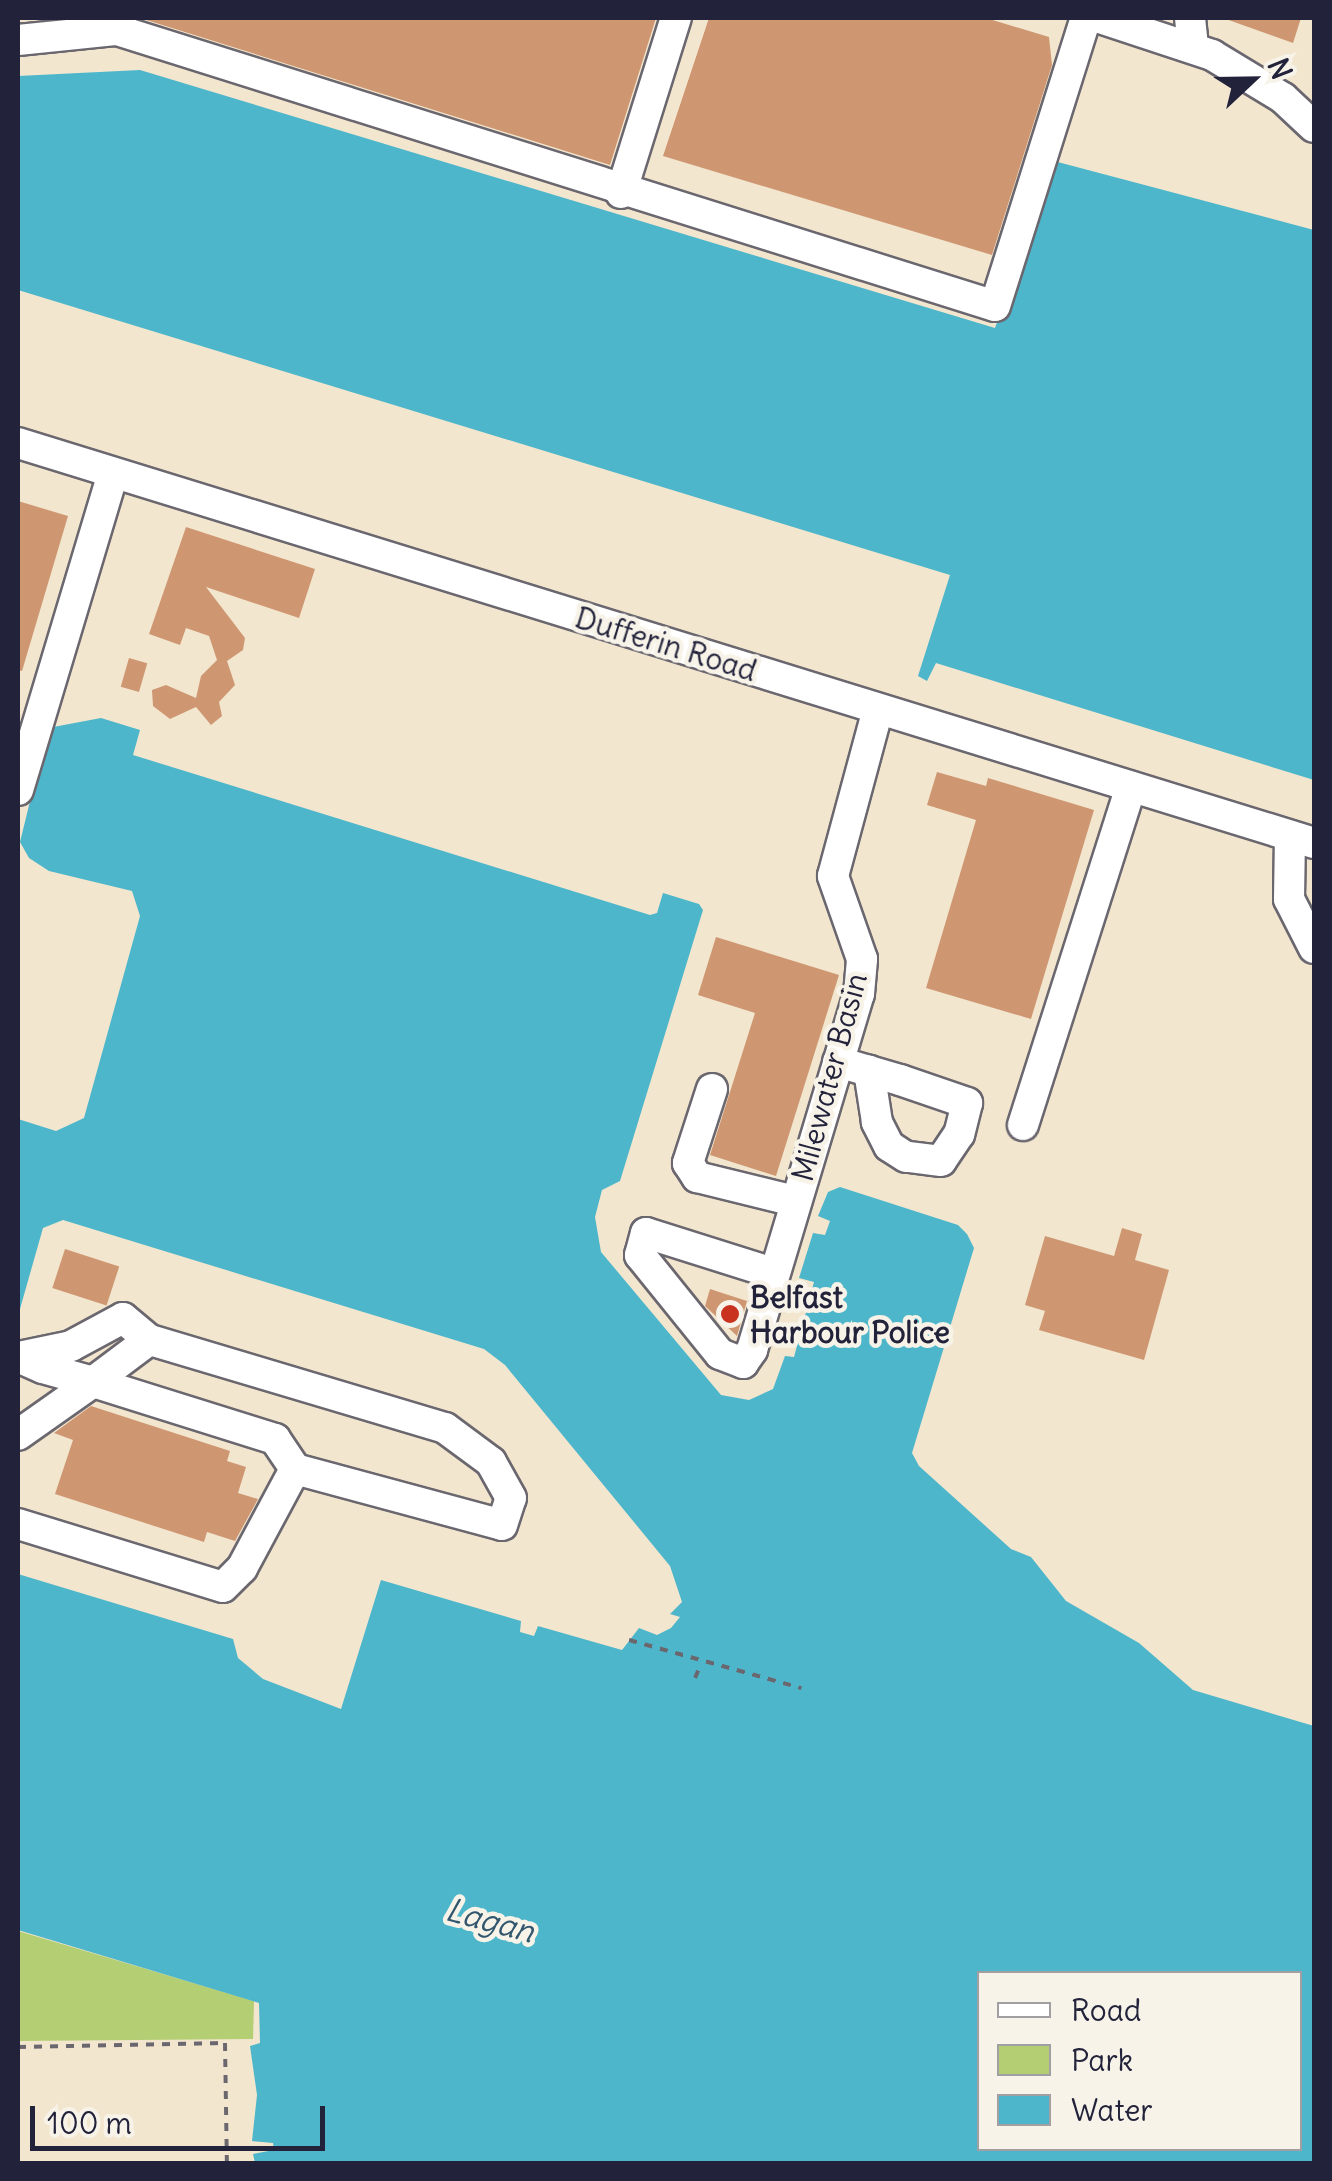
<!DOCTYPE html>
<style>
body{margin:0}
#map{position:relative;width:1332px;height:2181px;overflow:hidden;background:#f3e6cf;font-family:Delius,sans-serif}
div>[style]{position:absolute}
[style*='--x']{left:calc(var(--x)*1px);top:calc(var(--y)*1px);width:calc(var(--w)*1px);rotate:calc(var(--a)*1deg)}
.green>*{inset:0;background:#b4ce74}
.water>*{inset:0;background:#4db6cb}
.building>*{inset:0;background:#ce9772;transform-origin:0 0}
.path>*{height:4px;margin-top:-2px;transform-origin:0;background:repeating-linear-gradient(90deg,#6b676f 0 8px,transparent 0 16px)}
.roads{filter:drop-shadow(2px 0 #6b676f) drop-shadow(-2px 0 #6b676f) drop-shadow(0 2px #6b676f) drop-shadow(0 -2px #6b676f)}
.minor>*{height:30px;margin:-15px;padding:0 15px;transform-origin:15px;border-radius:15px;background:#fff}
.dots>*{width:28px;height:28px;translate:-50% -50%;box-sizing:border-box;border:5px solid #f7f3e8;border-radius:50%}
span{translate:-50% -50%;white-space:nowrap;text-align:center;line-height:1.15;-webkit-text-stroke:9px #f7f3e8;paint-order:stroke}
.street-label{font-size:30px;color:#22223b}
.poi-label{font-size:30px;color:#22223b;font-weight:700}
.left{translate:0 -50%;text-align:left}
.water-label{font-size:32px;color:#31566d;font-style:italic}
.frame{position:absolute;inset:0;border:20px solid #22223b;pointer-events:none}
.legend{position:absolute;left:977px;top:1971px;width:325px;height:180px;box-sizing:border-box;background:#f7f3e8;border:2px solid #a29fa3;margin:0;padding:12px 18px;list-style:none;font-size:30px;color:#22223b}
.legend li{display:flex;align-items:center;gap:20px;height:50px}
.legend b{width:50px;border:2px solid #a29fa3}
.north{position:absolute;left:1202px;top:30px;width:100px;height:100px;-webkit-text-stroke:8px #f7f3e8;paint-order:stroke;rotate:68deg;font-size:28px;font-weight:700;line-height:40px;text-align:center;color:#22223b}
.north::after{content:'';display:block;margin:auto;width:35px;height:45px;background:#22223b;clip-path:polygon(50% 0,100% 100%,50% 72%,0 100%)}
.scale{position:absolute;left:30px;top:2106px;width:295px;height:45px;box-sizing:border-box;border:5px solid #22223b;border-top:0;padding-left:12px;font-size:30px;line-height:35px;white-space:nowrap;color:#22223b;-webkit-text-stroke:8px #f7f3e8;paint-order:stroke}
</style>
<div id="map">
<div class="green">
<div style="clip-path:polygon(18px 1931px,254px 2001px,253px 2039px,18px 2041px)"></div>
</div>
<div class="water">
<div style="clip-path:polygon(140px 70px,995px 328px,1054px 161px,1314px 230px,1314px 780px,936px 663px,927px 681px,918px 676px,950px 575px,18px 290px,18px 76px)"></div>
<div style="clip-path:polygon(evenodd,101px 718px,140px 730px,133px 755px,650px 915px,657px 913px,663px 893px,699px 904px,703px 910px,620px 1181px,602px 1190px,595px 1217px,601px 1252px,721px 1395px,749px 1400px,773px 1389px,785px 1356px,794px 1357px,814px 1282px,799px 1278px,813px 1233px,825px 1235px,830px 1221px,818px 1216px,828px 1192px,840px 1187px,958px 1225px,967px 1234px,974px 1248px,912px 1453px,919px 1466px,1011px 1549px,1031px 1557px,1066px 1601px,1139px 1643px,1193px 1690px,1314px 1726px,1314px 2163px,255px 2163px,253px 2154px,274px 2150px,273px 2143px,252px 2141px,257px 2095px,250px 2046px,260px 2043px,259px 2003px,18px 1930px,18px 1574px,233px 1639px,238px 1658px,263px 1679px,341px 1709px,381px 1580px,521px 1621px,520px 1632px,534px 1636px,538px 1626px,622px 1650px,639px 1628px,657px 1635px,671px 1628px,680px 1617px,670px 1614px,682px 1602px,670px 1566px,505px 1365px,484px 1349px,63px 1220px,43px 1228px,18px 1316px,18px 1119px,56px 1131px,84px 1118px,140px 916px,132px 891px,49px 871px,29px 858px,20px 842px,48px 728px,101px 718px,979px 1974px,1300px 1974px,1300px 2148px,979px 2148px,979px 1974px)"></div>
</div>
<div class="building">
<div style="clip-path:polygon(140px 18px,656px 18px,610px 165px)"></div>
<div style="clip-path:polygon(709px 18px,986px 18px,1049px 37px,1052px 65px,992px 255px,663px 156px)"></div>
<div style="clip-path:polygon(1223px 18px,1301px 18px,1293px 43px)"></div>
<div style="clip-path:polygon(18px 501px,68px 516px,22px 671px,18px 670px)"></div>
<div style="clip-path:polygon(186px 527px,315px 569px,299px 618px,206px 587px,245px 638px,243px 650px,227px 661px,235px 685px,219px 702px,222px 716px,211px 725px,196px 707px,170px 719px,153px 706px,152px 690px,166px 685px,196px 698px,201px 676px,217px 660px,209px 636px,186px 628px,180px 645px,149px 634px)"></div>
<div style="left:129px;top:658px;width:19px;height:30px;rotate:16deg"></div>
<div style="clip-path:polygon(937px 772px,986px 786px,988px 778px,1094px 810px,1031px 1019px,926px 988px,976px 820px,927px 805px)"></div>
<div style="clip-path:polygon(716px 937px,839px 975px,776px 1176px,710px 1155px,755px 1013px,698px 995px)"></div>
<div style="clip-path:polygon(1122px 1228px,1142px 1234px,1135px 1260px,1169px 1270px,1144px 1360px,1039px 1330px,1045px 1311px,1025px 1305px,1045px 1236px,1114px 1256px)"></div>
<div style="left:65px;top:1249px;width:57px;height:41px;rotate:18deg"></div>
<div style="clip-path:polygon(710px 1289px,747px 1301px,737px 1336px,705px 1306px)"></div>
<div style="clip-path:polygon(91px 1406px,230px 1451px,227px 1461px,246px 1467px,238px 1493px,258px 1499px,235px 1541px,207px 1532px,204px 1542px,55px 1494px,73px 1440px,54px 1433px)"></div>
</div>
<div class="path">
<div style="--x:629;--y:1640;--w:179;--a:15.6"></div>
<div style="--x:695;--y:1678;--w:15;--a:-67"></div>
<div style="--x:18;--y:2047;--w:207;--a:-1.1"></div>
<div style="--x:225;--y:2043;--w:121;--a:89.1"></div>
</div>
<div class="roads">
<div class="minor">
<div style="--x:1100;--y:18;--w:118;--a:18.3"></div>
<div style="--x:1212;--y:55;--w:83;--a:31.2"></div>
<div style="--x:1283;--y:98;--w:42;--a:43.1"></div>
<div style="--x:1190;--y:18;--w:30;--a:84"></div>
<div style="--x:117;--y:30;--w:920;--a:17.45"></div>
<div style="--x:995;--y:306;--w:302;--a:-72.5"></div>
<div style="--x:18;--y:40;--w:100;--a:-5.8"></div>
<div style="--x:117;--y:30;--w:13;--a:-72"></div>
<div style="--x:621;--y:193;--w:183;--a:-72.6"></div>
<div style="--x:18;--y:443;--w:1356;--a:17.15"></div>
<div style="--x:18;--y:790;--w:330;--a:-73.3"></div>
<div style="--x:1290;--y:836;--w:63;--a:90.9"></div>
<div style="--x:1289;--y:899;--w:55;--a:63"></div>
<div style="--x:838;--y:1062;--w:65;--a:16.2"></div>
<div style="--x:900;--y:1080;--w:71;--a:18.9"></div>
<div style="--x:967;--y:1103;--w:32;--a:104"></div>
<div style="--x:959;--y:1134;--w:32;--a:124"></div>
<div style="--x:941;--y:1161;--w:35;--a:-173"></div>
<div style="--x:906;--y:1157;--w:20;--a:-147"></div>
<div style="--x:889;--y:1146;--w:27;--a:-117"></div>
<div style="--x:877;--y:1122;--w:52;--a:-98.9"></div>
<div style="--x:712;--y:1089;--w:78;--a:108"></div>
<div style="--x:688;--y:1163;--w:17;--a:57"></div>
<div style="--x:697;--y:1177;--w:101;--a:13.8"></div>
<div style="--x:1023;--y:1125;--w:355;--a:-72.3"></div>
<div style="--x:773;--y:1273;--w:133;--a:-162.5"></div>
<div style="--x:646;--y:1233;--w:23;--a:105"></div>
<div style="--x:640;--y:1255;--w:127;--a:51.1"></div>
<div style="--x:720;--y:1354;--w:25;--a:21"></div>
<div style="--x:743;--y:1363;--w:16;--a:-55"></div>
<div style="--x:752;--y:1350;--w:372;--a:-73.3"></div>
<div style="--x:859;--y:994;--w:35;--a:-85"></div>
<div style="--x:862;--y:959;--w:88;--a:-109.3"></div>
<div style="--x:833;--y:876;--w:173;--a:-74.9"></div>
<div style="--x:18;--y:1357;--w:27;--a:24"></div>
<div style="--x:43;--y:1368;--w:52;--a:15.6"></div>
<div style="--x:93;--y:1382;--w:191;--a:17.4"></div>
<div style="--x:275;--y:1439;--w:36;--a:56"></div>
<div style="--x:295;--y:1469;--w:214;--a:15.1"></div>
<div style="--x:502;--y:1525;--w:28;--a:-72"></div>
<div style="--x:511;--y:1498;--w:41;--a:-119.1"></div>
<div style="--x:491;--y:1462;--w:57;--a:-143.5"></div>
<div style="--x:445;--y:1428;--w:309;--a:-163.4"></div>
<div style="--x:149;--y:1340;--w:70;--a:143.1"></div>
<div style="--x:93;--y:1382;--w:92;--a:144.8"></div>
<div style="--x:19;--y:1357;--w:53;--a:-11.9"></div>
<div style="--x:71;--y:1346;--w:59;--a:-28.3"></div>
<div style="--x:123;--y:1318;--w:34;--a:40"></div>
<div style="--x:18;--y:1524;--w:214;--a:17.1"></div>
<div style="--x:223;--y:1587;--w:27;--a:-45"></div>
<div style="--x:242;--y:1568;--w:112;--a:-61.8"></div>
</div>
</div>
<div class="dots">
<div style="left:730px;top:1314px;background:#c8321e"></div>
</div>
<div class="street-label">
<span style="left:666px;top:644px;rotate:17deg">Dufferin Road</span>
<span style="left:829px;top:1077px;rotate:-75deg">Milewater Basin</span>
</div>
<div class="poi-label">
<span class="left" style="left:750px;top:1314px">Belfast<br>Harbour Police</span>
</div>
<div class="water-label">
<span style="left:490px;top:1921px;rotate:15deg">Lagan</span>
</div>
<div class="frame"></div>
<ul class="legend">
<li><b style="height:12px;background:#fff"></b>Road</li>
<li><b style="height:28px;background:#b4ce74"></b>Park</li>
<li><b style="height:28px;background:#4db6cb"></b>Water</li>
</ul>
<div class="north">N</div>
<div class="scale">100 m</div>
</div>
